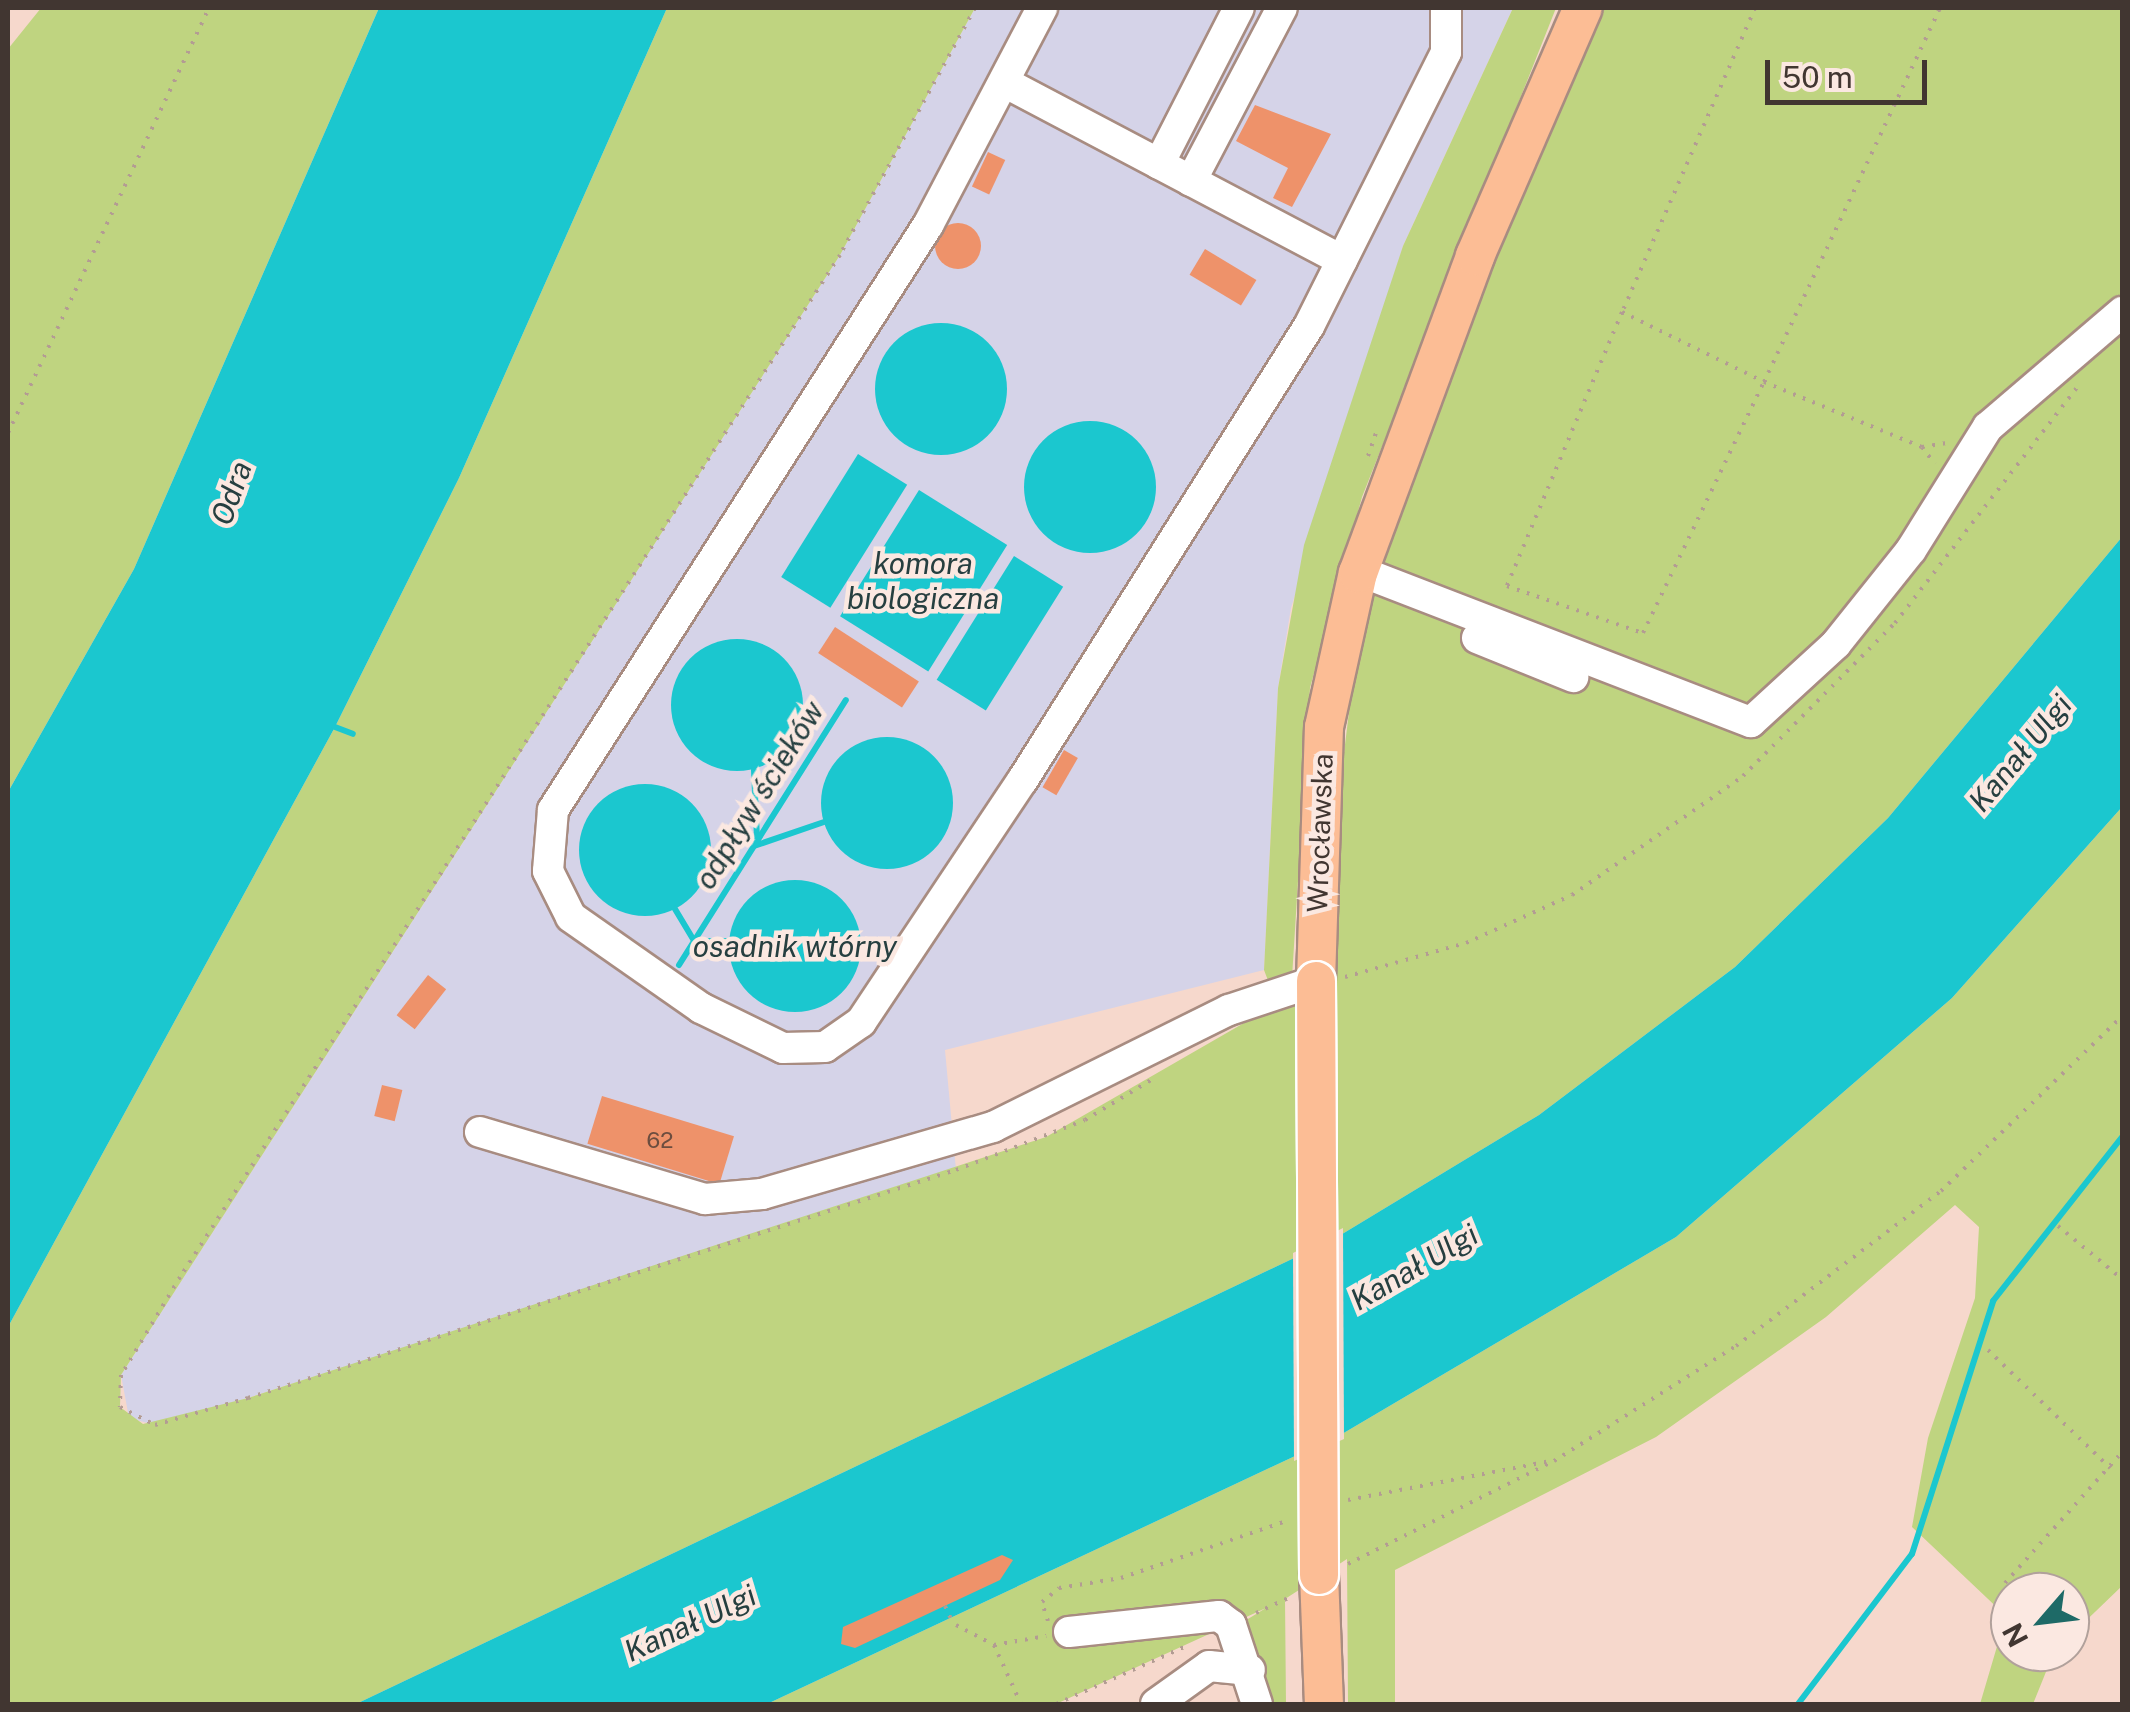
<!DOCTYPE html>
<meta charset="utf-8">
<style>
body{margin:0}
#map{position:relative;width:2130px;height:1712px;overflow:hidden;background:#f6d8cc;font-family:"Public Sans",sans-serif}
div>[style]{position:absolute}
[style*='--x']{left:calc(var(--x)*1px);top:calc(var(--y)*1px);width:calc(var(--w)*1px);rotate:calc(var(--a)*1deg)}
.industrial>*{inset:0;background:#d5d3e8}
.green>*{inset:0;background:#bfd480}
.water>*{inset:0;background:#1bc7cf;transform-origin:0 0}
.round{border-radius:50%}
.pier>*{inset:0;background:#f6d8cc}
.stream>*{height:6px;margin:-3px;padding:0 3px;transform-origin:3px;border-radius:3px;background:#1bc7cf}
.building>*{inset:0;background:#ee926a;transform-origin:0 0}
.path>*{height:4px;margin-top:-2px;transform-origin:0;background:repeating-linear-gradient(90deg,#b39c93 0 2.5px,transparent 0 10.5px)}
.roads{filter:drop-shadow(2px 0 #a88c81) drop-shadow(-2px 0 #a88c81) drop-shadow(0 2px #a88c81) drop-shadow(0 -2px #a88c81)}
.minor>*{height:30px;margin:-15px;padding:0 15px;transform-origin:15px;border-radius:15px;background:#fff}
.major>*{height:38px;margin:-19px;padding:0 19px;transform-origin:19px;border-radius:19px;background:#fcbd95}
.bridges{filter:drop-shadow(2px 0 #fff) drop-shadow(-2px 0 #fff) drop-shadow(0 2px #fff) drop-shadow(0 -2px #fff)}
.major-bridge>*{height:38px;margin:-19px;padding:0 19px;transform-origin:19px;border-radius:19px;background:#fcbd95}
span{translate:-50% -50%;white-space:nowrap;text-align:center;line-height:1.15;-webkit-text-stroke:9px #fbe8e1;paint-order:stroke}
.number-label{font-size:22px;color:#6c4d3f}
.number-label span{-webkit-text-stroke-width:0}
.street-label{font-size:28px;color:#413631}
.water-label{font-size:30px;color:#263f40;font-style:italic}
.frame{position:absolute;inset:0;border:10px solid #413631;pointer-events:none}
.north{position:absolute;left:1990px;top:1572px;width:100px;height:100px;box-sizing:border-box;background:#fbe8e1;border:2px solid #b1a19b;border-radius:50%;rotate:242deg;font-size:28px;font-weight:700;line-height:40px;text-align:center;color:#413631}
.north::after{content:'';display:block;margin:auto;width:35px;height:45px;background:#1e6a67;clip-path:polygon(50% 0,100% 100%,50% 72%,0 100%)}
.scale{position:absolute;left:1765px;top:60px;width:162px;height:45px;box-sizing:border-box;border:5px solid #413631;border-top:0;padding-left:12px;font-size:30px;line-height:35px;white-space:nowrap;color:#413631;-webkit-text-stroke:8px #fbe8e1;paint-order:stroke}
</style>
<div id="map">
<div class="industrial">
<div style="clip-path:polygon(975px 8px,1513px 8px,1403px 246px,1291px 608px,1278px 688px,1264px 970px,945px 1050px,956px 1170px,248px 1398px,155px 1425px,129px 1418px,121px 1375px,840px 255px)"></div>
</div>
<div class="green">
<div style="clip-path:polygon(41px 8px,379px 8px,134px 569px,8px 792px,8px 49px)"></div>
<div style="clip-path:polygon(667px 8px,975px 8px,840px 255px,121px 1375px,120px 1407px,143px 1424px,248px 1398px,1046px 1137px,1277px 1004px,1264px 970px,1278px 688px,1304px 545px,1403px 246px,1513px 8px,1556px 8px,1362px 497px,1310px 688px,1291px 994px,1332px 850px,1360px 623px,1487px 266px,1600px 8px,2122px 8px,2122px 537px,1888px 818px,1735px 967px,1539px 1115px,1334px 1239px,356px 1704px,8px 1704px,8px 1327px,335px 727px,459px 478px)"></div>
<div style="clip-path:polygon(2122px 807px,2122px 1586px,2070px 1636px,2070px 1592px,2010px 1592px,2010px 1652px,2054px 1652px,2033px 1704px,1980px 1704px,2006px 1616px,1912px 1527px,1928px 1438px,1975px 1298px,1979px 1227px,1955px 1205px,1826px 1317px,1656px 1437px,1395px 1570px,1395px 1704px,1348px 1704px,1347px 1559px,1285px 1599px,1286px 1704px,1262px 1704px,1238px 1625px,1266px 1608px,1056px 1704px,767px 1704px,1342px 1434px,1676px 1237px,1952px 998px)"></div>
</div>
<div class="water">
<div style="clip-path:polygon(379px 8px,667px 8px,459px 478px,335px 727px,8px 1327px,8px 792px,134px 569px)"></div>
<div class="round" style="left:875px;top:323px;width:132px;height:132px"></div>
<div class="round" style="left:1024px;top:421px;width:132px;height:132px"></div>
<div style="left:858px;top:454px;width:58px;height:145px;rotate:32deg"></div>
<div style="left:919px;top:490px;width:104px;height:149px;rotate:32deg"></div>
<div style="clip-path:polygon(2122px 537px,2122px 807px,1952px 998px,1676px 1237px,1342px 1434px,767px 1704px,356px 1704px,1334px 1239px,1539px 1115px,1735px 967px,1888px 818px)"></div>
<div style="left:1014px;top:556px;width:58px;height:146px;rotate:32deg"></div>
<div class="round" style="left:671px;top:639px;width:132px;height:132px"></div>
<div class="round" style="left:821px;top:737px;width:132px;height:132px"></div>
<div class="round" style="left:579px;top:784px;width:132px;height:132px"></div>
<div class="round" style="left:729px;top:880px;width:132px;height:132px"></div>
</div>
<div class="pier">
<div style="clip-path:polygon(1343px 1228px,1344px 1439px,1294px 1461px,1293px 1253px)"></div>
</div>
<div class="stream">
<div style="--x:335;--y:727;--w:19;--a:21"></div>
<div style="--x:754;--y:770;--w:68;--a:87.5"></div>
<div style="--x:754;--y:846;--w:74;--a:-18.9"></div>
<div style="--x:675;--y:909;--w:37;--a:59"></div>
<div style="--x:694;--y:941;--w:34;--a:0"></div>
<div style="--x:679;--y:965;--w:313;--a:-57.8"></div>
<div style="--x:1798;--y:1704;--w:188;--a:-52.8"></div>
<div style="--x:1912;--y:1554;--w:266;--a:-72.2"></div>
<div style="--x:1993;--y:1301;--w:209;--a:-51.8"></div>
</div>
<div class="building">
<div style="clip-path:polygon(1255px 105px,1331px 134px,1292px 207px,1273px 198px,1288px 168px,1236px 141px)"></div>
<div style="left:988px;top:152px;width:19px;height:38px;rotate:25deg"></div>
<div class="round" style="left:935px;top:223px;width:46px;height:46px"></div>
<div style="left:1205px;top:249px;width:60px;height:30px;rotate:31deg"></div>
<div style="left:835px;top:627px;width:100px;height:31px;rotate:33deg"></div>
<div style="left:1064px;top:750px;width:16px;height:43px;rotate:30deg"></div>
<div style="left:428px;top:975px;width:23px;height:51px;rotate:38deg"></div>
<div style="left:382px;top:1085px;width:21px;height:32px;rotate:14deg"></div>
<div style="left:602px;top:1096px;width:138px;height:50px;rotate:17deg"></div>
<div style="clip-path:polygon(1002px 1555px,1013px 1560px,1000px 1580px,855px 1648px,841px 1644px,843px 1627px)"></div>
</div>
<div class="path">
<div style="--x:975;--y:8;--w:281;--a:118.7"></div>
<div style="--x:840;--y:255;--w:1217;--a:122.85"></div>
<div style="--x:180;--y:1277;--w:114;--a:121"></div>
<div style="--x:121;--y:1375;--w:32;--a:92"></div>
<div style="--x:120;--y:1407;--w:39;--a:27"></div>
<div style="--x:155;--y:1425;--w:97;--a:-16.2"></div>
<div style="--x:248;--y:1398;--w:744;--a:-17.85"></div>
<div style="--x:956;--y:1170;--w:138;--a:-21.2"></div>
<div style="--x:1085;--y:1120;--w:83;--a:-31.2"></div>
<div style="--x:1755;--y:8;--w:332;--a:113.6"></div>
<div style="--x:1622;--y:312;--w:158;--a:26.2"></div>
<div style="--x:1764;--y:382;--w:413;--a:-64.8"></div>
<div style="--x:1622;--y:312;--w:297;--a:112.8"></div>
<div style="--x:1507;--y:586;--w:144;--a:19.1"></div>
<div style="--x:1643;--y:633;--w:279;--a:-64.3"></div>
<div style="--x:1764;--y:382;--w:171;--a:22.4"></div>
<div style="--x:1922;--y:447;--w:21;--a:53"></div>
<div style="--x:8;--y:433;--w:470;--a:-64.7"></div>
<div style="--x:1922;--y:447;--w:25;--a:-9"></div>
<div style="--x:1368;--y:456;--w:31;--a:-71"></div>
<div style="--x:1345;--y:977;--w:126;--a:-15.7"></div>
<div style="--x:1466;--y:943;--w:116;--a:-24.4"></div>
<div style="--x:1572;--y:895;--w:208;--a:-34.8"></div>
<div style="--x:1743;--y:776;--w:216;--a:-45.2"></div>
<div style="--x:1895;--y:623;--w:302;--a:-52.3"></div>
<div style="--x:2058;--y:1226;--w:83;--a:39.6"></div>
<div style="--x:1988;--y:1350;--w:170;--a:44"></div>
<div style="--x:1348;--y:1500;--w:206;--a:-10.9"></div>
<div style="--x:1348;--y:1564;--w:230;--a:-26.6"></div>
<div style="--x:1554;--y:1461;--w:215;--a:-32.3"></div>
<div style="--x:1736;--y:1346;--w:257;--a:-37.1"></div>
<div style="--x:1941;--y:1191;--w:252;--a:-44"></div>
<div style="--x:2005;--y:1583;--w:176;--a:-48.2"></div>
<div style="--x:945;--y:1606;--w:19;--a:65"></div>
<div style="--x:1256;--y:1613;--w:40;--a:-25"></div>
<div style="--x:1048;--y:1621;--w:20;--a:-108"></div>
<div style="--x:1042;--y:1602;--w:22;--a:-39"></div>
<div style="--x:1059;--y:1588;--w:63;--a:-9.2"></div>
<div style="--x:1121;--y:1578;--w:176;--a:-19"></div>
<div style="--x:956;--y:1625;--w:43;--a:27.8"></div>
<div style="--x:994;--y:1645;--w:53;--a:-9.8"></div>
<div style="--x:994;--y:1645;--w:65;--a:65.4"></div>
<div style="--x:1056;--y:1704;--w:140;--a:-24"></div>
</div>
<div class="roads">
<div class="minor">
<div style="--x:1042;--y:8;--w:245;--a:117.7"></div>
<div style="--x:928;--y:225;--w:695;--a:122.66"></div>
<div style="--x:553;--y:810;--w:61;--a:94.7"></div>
<div style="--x:548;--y:871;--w:51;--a:63.4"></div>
<div style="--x:571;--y:917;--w:159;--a:35"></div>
<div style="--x:701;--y:1008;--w:91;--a:26"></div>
<div style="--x:783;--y:1048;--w:42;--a:-1.4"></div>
<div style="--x:825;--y:1047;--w:44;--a:-34.8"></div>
<div style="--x:861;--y:1022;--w:290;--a:-56.3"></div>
<div style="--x:1022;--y:781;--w:538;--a:-57.76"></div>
<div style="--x:1309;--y:326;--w:306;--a:-63.4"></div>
<div style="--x:1446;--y:52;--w:44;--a:-90"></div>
<div style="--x:1004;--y:82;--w:382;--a:27.8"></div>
<div style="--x:1159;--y:164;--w:175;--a:-62.9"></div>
<div style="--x:1191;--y:181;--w:195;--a:-62.3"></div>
<div style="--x:1359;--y:571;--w:420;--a:21.1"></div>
<div style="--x:1751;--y:722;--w:115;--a:-42.5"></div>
<div style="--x:1836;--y:644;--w:120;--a:-51.4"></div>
<div style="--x:1911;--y:550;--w:145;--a:-58"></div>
<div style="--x:1988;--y:427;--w:177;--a:-40.6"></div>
<div style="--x:1477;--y:638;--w:104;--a:22.1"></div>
<div style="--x:480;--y:1132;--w:235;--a:16.6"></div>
<div style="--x:705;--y:1199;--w:57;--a:-5"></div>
<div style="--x:762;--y:1194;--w:241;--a:-16.2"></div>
<div style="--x:993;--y:1127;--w:263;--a:-26.4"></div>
<div style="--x:1229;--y:1010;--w:92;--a:-18.4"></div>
<div style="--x:1069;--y:1632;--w:151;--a:-6.1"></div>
<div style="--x:1219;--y:1616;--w:15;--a:37"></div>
<div style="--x:1231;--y:1625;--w:83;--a:71.8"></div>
<div style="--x:1156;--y:1704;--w:65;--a:-35.6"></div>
<div style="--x:1209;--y:1666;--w:41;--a:5.6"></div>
</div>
<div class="major">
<div style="--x:1316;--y:981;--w:254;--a:-88.2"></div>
<div style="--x:1324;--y:727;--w:158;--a:-77.6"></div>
<div style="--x:1358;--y:573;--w:338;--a:-69.7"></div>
<div style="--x:1475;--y:256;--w:270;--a:-66.5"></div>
<div style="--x:1319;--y:1575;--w:129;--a:87.8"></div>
</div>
</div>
<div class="bridges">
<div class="major-bridge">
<div style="--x:1316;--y:981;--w:594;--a:89.71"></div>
</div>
</div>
<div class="number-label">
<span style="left:660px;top:1141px">62</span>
</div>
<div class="street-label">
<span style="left:1320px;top:833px;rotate:-88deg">Wrocławska</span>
</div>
<div class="water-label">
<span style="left:231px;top:493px;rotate:-70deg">Odra</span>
<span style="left:923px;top:580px">komora<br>biologiczna</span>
<span style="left:2020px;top:753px;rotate:-50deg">Kanał Ulgi</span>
<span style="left:759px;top:795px;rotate:-58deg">odpływ ścieków</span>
<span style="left:795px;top:946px">osadnik wtórny</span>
<span style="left:1414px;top:1267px;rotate:-30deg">Kanał Ulgi</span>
<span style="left:690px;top:1623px;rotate:-25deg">Kanał Ulgi</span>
</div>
<div class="frame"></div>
<div class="north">N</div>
<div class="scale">50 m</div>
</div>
